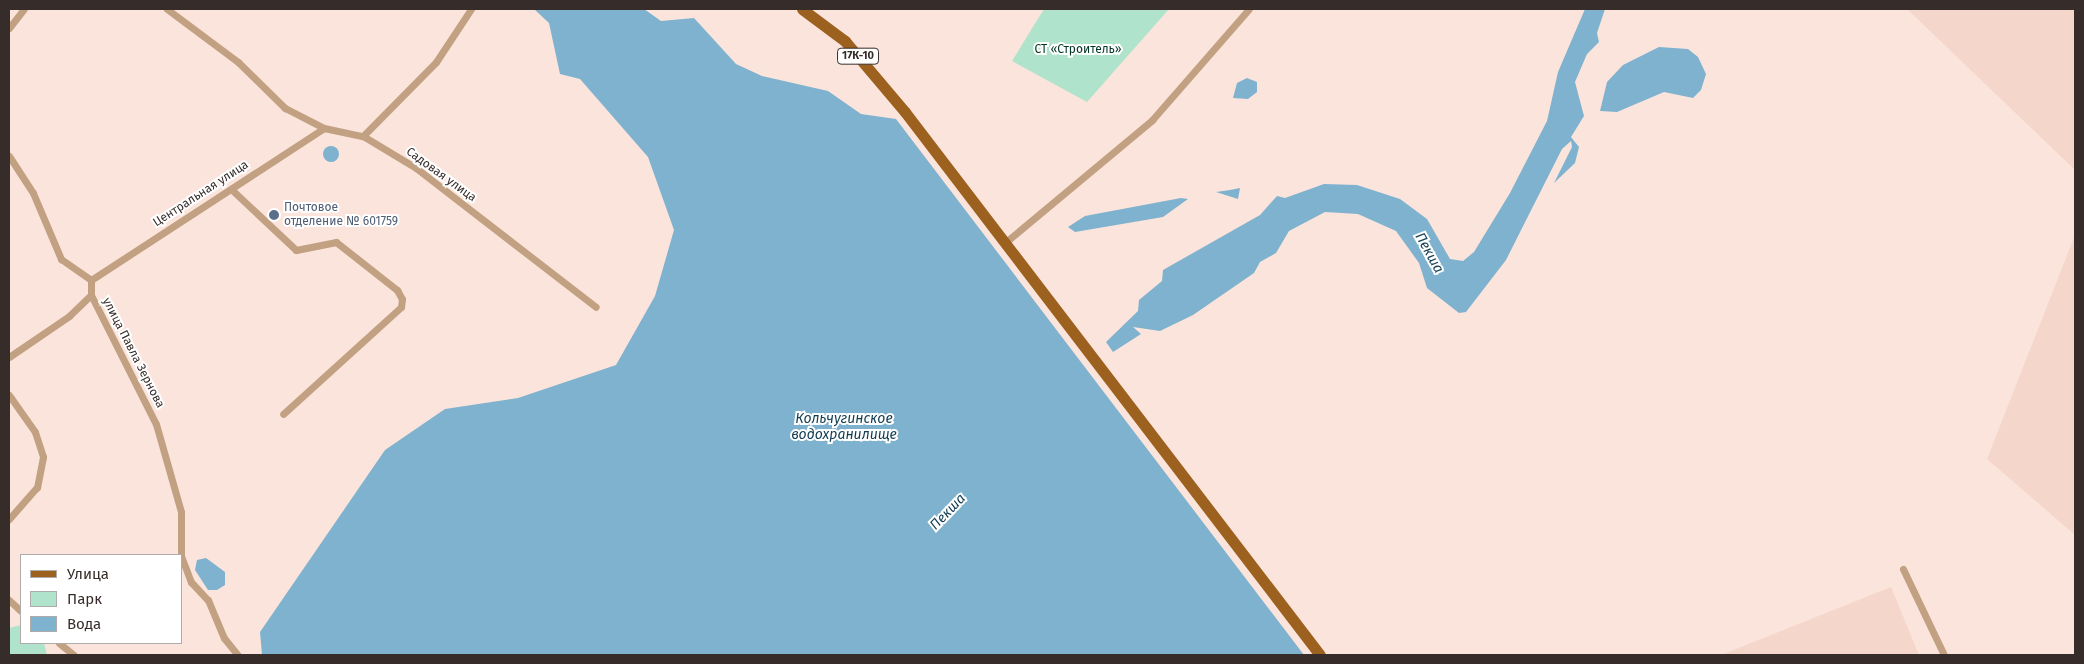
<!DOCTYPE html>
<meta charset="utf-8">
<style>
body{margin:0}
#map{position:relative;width:2084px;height:664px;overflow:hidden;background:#fbe4db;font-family:"Fira Sans",sans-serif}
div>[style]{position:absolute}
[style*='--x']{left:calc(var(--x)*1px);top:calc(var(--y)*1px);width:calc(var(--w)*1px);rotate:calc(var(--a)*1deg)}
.built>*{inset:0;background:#f4d7ca}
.green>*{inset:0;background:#afe3cb}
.water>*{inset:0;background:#7eb2cf}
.round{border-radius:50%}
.street>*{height:7px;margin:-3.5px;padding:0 3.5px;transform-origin:3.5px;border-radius:3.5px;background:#c2a082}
.primary>*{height:11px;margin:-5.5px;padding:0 5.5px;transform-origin:5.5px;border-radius:5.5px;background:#9d611f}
.dots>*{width:14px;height:14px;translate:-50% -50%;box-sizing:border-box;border:2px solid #fff;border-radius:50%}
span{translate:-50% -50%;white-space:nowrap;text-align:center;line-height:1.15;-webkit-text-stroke:4px #fff;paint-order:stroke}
.shield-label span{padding:1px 4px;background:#fff;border:1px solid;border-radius:4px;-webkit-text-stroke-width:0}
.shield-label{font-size:11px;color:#362d2a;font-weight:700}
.park-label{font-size:12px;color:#033524}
.street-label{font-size:12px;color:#362d2a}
.service-label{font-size:12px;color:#4e5e75}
.left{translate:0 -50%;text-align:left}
.water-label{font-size:14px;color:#113d52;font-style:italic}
.frame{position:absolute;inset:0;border:10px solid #362d2a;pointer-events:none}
.legend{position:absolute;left:20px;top:554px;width:162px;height:90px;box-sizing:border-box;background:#fff;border:1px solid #afabaa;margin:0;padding:6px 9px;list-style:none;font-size:15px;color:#362d2a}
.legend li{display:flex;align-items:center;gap:10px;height:25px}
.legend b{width:25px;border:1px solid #afabaa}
</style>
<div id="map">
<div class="built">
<div style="clip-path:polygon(1907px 9px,2075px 9px,2075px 170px)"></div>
<div style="clip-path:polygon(2075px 235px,2075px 535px,1987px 459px)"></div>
<div style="clip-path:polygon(1891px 587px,1919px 655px,1721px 655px)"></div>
</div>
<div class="green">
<div style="clip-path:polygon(1044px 9px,1169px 9px,1087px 102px,1012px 61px)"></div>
<div style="clip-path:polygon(21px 625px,21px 643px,44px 643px,47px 655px,9px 655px,9px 628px)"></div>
</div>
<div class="water">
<div style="clip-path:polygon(534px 9px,644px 9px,661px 21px,694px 18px,736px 64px,762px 76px,828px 91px,861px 114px,896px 119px,1304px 655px,262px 655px,260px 632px,385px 450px,445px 409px,518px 398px,616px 365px,655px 296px,674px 230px,648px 157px,580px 79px,560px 74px,549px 23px)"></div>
<div style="clip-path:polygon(1585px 9px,1605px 9px,1597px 33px,1599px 42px,1587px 54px,1575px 82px,1584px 116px,1571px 137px,1579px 147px,1575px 163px,1554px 183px,1572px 147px,1571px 141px,1562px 149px,1506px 260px,1466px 312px,1459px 313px,1427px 288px,1419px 263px,1396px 231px,1358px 214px,1325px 212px,1289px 231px,1276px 253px,1260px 262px,1254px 273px,1193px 315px,1160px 331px,1133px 327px,1141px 334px,1113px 352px,1106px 342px,1138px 311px,1139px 300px,1162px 281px,1163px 270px,1260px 215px,1277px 196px,1285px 198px,1324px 184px,1357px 185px,1400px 199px,1427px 219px,1450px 259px,1463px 261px,1474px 252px,1510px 193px,1547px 121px,1558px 72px)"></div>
<div style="clip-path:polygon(1659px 47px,1688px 49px,1698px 57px,1706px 74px,1701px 90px,1693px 98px,1664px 92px,1617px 112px,1600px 111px,1607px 82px,1623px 65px)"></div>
<div style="clip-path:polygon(1247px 78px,1257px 82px,1257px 92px,1248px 99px,1233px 98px,1237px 83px)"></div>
<div class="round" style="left:323px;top:146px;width:16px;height:16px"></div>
<div style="clip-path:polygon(1240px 188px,1238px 199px,1216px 192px,1230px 190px)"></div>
<div style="clip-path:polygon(1181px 198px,1188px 199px,1163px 217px,1075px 232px,1068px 227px,1085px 216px)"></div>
<div style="clip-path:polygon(206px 558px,225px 572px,225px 585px,217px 590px,208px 590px,195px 570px,197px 560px)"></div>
</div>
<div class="street">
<div style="--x:167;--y:9;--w:89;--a:36.7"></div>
<div style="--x:238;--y:62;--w:66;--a:44.4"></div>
<div style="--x:285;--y:108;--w:44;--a:27.1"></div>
<div style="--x:324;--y:128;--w:40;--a:12"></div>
<div style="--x:363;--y:136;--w:62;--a:31.1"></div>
<div style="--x:416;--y:168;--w:227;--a:37.7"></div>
<div style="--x:9;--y:28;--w:24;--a:-52"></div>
<div style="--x:363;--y:136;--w:104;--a:-45.4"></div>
<div style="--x:436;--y:62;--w:64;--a:-56.6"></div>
<div style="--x:9;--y:156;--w:44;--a:57"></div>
<div style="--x:33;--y:193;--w:72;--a:67"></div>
<div style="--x:61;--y:259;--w:37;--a:35"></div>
<div style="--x:91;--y:280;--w:15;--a:90"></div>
<div style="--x:91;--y:295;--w:144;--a:63.3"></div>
<div style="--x:156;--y:424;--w:91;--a:74.1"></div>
<div style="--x:181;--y:512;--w:43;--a:90"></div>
<div style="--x:231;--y:189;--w:89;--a:43.2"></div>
<div style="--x:296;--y:250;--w:41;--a:-11.3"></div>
<div style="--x:336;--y:242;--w:78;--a:38.2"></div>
<div style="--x:397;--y:290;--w:10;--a:61"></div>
<div style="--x:402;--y:299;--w:8;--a:97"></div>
<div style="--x:401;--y:307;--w:159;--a:137.8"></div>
<div style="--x:1007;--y:241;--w:189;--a:-39.8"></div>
<div style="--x:1152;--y:120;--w:147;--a:-48.9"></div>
<div style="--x:91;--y:280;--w:278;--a:-33.1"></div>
<div style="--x:9;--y:357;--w:73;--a:-34.3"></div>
<div style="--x:69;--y:316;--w:30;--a:-44"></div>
<div style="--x:9;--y:395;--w:45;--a:54.9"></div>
<div style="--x:35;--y:432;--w:26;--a:72"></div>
<div style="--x:43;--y:457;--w:31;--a:101"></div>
<div style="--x:37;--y:487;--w:43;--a:131.2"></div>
<div style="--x:181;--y:556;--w:28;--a:69"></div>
<div style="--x:191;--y:582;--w:25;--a:47"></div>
<div style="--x:208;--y:600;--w:41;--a:67.2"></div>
<div style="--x:224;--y:638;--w:22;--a:51"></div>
<div style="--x:1903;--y:569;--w:95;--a:64.5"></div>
<div style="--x:9;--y:600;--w:16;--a:43"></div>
<div style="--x:59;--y:643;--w:19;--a:39"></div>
</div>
<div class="primary">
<div style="--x:802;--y:9;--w:54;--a:36.7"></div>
<div style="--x:845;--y:41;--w:93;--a:49.8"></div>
<div style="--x:905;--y:112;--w:683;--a:52.61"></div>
</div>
<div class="dots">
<div style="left:274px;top:215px;background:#5c6f8a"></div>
</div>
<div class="shield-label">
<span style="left:858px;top:56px">17К-10</span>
</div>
<div class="park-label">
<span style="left:1078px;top:50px">СТ «Строитель»</span>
</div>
<div class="street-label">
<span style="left:441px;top:175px;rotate:36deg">Садовая улица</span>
<span style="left:201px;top:194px;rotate:-33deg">Центральная улица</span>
<span style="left:133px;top:353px;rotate:63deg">улица Павла Зернова</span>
</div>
<div class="service-label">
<span class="left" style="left:284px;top:215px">Почтовое<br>отделение № 601759</span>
</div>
<div class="water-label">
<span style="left:1429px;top:253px;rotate:61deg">Пекша</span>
<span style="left:844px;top:427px">Кольчугинское<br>водохранилище</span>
<span style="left:948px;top:512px;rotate:-46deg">Пекша</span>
</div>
<div class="frame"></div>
<ul class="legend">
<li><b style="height:6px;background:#9d611f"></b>Улица</li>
<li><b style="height:14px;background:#afe3cb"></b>Парк</li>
<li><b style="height:14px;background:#7eb2cf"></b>Вода</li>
</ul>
</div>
